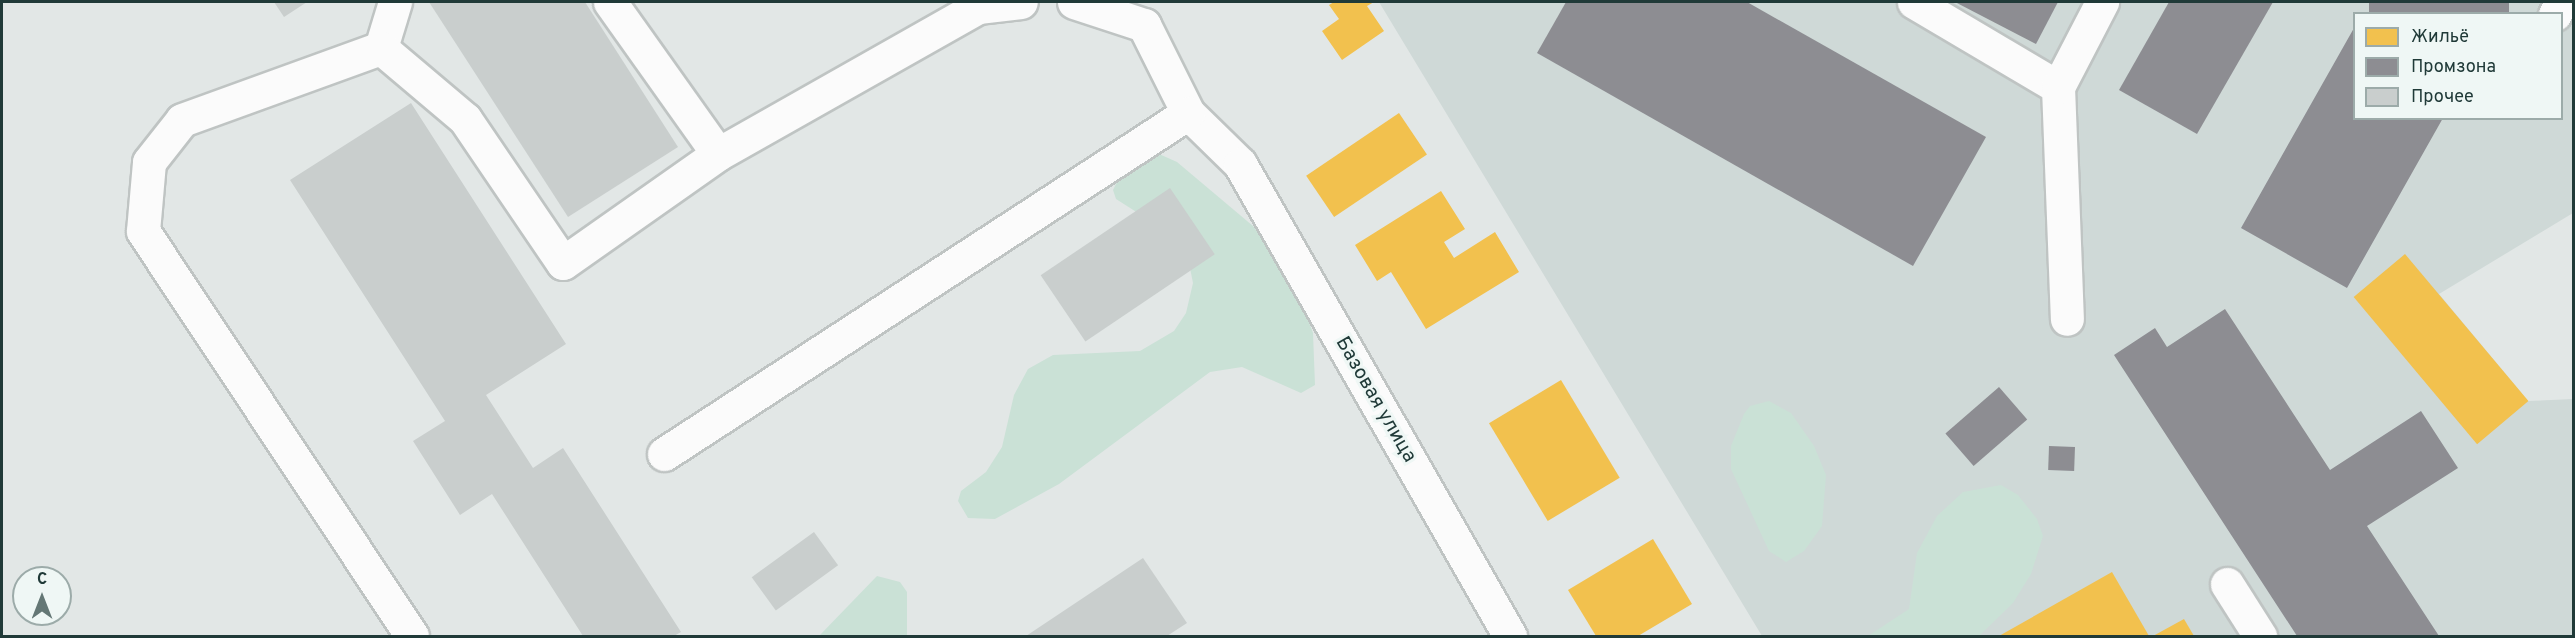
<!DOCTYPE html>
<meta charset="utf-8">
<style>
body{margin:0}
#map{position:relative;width:2575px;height:638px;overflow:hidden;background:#e2e7e6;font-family:Overpass,sans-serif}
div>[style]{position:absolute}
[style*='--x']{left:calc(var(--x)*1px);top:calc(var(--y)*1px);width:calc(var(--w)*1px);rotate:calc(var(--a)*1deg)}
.built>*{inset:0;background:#cfd9d7}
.green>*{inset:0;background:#cae1d6}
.homes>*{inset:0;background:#f2c14e;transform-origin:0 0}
.industry>*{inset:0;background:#8d8d92;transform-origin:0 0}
.building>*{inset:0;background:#c9cecd;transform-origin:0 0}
.roads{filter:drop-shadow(2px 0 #bfc4c3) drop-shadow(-2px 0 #bfc4c3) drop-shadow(0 2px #bfc4c3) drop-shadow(0 -2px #bfc4c3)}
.minor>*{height:33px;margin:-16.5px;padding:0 16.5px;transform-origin:16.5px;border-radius:16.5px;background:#fbfbfb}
span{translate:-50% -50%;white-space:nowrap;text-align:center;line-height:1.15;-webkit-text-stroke:6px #eff7f5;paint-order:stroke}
.street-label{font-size:20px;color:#203a38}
.frame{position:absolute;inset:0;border:3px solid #203a38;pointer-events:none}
.legend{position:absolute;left:2353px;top:12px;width:210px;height:108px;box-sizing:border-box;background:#eff7f5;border:2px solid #9caba9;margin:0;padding:8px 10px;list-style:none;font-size:18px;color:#203a38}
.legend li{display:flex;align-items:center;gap:12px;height:30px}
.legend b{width:30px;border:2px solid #9caba9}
.north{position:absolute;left:12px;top:566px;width:60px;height:60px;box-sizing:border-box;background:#eff7f5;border:2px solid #9caba9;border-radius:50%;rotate:0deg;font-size:16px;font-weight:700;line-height:24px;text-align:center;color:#203a38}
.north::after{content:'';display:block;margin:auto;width:21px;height:27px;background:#647775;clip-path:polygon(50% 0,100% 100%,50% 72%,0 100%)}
</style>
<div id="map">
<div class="built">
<div style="clip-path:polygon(evenodd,1379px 2px,2573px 2px,2573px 213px,2439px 294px,2528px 401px,2573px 399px,2573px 636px,1762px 636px,1379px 2px,2354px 14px,2562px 14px,2562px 118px,2354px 118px,2354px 14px)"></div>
</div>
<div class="green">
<div style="clip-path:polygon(1159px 154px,1177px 162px,1253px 226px,1292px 277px,1313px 333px,1315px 385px,1301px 393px,1242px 367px,1210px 372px,1059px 484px,995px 519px,968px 518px,958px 501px,961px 491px,986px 472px,1002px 447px,1014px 395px,1028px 369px,1053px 355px,1140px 351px,1174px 331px,1186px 313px,1193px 283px,1185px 243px,1116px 199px,1113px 190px,1123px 170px,1140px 158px)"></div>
<div style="clip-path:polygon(1769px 401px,1791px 413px,1814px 446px,1826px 475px,1822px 526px,1804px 551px,1786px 562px,1769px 551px,1731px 469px,1731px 446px,1744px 414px,1750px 406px)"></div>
<div style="clip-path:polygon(2001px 485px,2018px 495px,2037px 519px,2043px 536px,2031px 574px,2013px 603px,1979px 636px,1868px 636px,1909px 609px,1917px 553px,1937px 516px,1963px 492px)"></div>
<div style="clip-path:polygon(877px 576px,900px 582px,907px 592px,907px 636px,819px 636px)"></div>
</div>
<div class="homes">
<div style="clip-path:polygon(1334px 2px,1374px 2px,1367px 6px,1384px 31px,1342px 60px,1322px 31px,1339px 19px,1329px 5px)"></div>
<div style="left:1399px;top:113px;width:50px;height:112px;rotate:56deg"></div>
<div style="clip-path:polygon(1441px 191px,1465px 229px,1444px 242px,1454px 258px,1495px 232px,1519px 272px,1426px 329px,1391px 272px,1377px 281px,1355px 245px)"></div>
<div style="left:2405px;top:254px;width:192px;height:67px;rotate:50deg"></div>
<div style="left:1561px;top:380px;width:114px;height:84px;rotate:59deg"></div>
<div style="clip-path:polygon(1653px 539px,1692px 604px,1638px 636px,1596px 636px,1568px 590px)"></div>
<div style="clip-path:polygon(2112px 572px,2149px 636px,1999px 636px)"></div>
<div style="clip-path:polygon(2184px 619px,2194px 636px,2153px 636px)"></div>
</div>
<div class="industry">
<div style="clip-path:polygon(1566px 2px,1747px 2px,1986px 137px,1913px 266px,1537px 53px)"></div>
<div style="clip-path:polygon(1955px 2px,2058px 2px,2036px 44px)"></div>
<div style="clip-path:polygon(2169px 2px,2273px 2px,2197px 134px,2119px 90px)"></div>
<div style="left:2369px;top:2px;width:140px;height:13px"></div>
<div style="clip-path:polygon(2354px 28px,2354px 118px,2443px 118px,2347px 288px,2241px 228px)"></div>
<div style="clip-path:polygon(2225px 309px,2330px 470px,2421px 411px,2458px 468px,2367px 526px,2439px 636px,2297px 636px,2114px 355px,2155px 328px,2167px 347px)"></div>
<div style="left:1999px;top:387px;width:43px;height:71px;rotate:49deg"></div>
<div style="left:2049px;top:446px;width:26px;height:24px;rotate:2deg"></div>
</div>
<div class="building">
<div style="clip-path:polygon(274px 2px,307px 2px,284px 17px)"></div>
<div style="clip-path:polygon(429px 2px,585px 2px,678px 147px,568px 217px)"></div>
<div style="clip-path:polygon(411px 103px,566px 344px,486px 395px,533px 468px,563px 448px,681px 632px,674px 636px,583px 636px,492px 494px,460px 515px,413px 441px,445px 421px,290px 180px)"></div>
<div style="left:1170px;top:188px;width:80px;height:156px;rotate:56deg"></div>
<div style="left:814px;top:532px;width:41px;height:77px;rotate:54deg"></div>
<div style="clip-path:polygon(1143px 558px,1187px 623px,1167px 636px,1026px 636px)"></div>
</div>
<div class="roads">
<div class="minor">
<div style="--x:610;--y:2;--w:186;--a:54.6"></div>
<div style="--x:1074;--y:2;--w:74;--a:18.2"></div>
<div style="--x:1144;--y:25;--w:98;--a:63.4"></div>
<div style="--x:1188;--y:113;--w:73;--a:44.4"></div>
<div style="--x:1240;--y:164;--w:544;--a:60.23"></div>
<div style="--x:1914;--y:2;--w:167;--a:30.6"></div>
<div style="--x:2058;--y:87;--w:232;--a:87.8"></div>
<div style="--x:2555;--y:14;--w:13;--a:-63"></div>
<div style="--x:381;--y:48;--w:48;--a:-73.1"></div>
<div style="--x:2058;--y:87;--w:96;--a:-62.6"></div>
<div style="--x:664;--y:454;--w:625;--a:-33.05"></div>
<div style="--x:2227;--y:584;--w:62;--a:57.6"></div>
<div style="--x:412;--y:636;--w:486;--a:-123.6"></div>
<div style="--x:143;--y:231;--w:69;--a:-85"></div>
<div style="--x:149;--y:162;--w:53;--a:-51.8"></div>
<div style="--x:182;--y:120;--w:212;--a:-19.9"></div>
<div style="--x:381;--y:48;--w:110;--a:40.2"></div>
<div style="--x:465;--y:119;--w:174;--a:55.8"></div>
<div style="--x:563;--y:263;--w:189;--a:-35.1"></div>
<div style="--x:718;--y:154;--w:299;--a:-29.5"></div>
<div style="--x:978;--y:7;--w:43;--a:-6.6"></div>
</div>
</div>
<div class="street-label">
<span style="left:1375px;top:400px;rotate:60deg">Базовая улица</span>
</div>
<div class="frame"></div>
<ul class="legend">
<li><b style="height:16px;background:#f2c14e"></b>Жильё</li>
<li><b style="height:16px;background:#8d8d92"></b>Промзона</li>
<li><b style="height:16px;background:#c9cecd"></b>Прочее</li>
</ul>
<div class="north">С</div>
</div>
